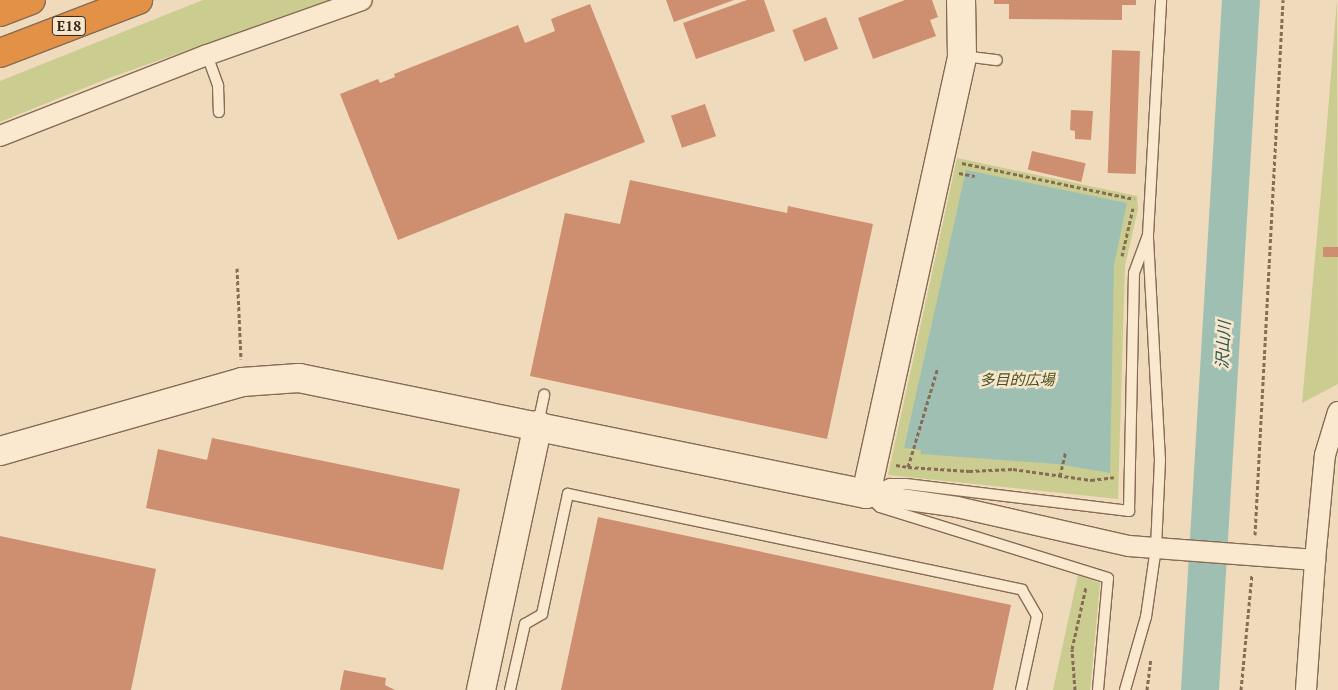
<!DOCTYPE html>
<meta charset="utf-8">
<style>
body{margin:0}
#map{position:relative;width:1338px;height:690px;overflow:hidden;background:#efdbbb;font-family:"PT Serif","Noto Sans JP",serif}
div>[style]{position:absolute}
[style*='--x']{left:calc(var(--x)*1px);top:calc(var(--y)*1px);width:calc(var(--w)*1px);rotate:calc(var(--a)*1deg)}
.green>*{inset:0;background:#cacc90}
.water>*{inset:0;background:#a0bfb3}
.river>*{height:38px;margin:-19px;padding:0 19px;transform-origin:19px;border-radius:19px;background:#a0bfb3}
.building>*{inset:0;background:#ce8f70;transform-origin:0 0}
.path>*{height:3px;margin-top:-1.5px;transform-origin:0;background:repeating-linear-gradient(90deg,#866b55 0 4px,transparent 0 6.5px)}
.roads{filter:drop-shadow(1px 0 #866b55) drop-shadow(-1px 0 #866b55) drop-shadow(0 1px #866b55) drop-shadow(0 -1px #866b55)}
.lane>*{height:10px;margin:-5px;padding:0 5px;transform-origin:5px;border-radius:5px;background:#fae9ce}
.street>*{height:20px;margin:-10px;padding:0 10px;transform-origin:10px;border-radius:10px;background:#fae9ce}
.secondary>*{height:28px;margin:-14px;padding:0 14px;transform-origin:14px;border-radius:14px;background:#fae9ce}
.highway>*{height:28px;margin:-14px;padding:0 14px;transform-origin:14px;border-radius:14px;background:#e39147}
span{translate:-50% -50%;white-space:nowrap;text-align:center;line-height:1.15;-webkit-text-stroke:5px #f6e6cb;paint-order:stroke}
.shield-label span{padding:1px 4px;background:#f6e6cb;border:1px solid;border-radius:4px;-webkit-text-stroke-width:0}
.shield-label{font-size:14px;color:#35251a;font-weight:700}
.park-label{font-size:15px;color:#495220;font-style:italic}
.water-label{font-size:16px;color:#29554f;font-style:italic}
</style>
<div id="map">
<div class="green">
<div style="clip-path:polygon(203px 0,329px 0,109px 78px,0 122px,0 81px)"></div>
<div style="clip-path:polygon(1337px 0,1338px 384px,1302px 403px,1326px 136px)"></div>
<div style="clip-path:polygon(957px 158px,1137px 196px,1138px 209px,1125px 266px,1118px 499px,888px 475px)"></div>
<div style="clip-path:polygon(1078px 575px,1100px 583px,1090px 690px,1053px 690px)"></div>
</div>
<div class="water">
<div style="clip-path:polygon(966px 170px,1127px 203px,1114px 265px,1110px 473px,1057px 464px,921px 454px,921px 450px,904px 448px)"></div>
</div>
<div class="river">
<div style="--x:1200;--y:690;--w:691;--a:-86.6"></div>
</div>
<div class="building">
<div style="clip-path:polygon(666px 0,734px 0,674px 22px)"></div>
<div style="clip-path:polygon(747px 0,764px 0,775px 31px,696px 59px,683px 23px)"></div>
<div style="clip-path:polygon(905px 0,932px 0,938px 17px,930px 20px,936px 36px,873px 59px,858px 18px)"></div>
<div style="clip-path:polygon(994px 0,1136px 0,1136px 5px,1122px 5px,1122px 20px,1009px 19px,1009px 4px,994px 4px)"></div>
<div style="clip-path:polygon(590px 4px,645px 142px,398px 240px,340px 94px,378px 79px,380px 83px,395px 77px,394px 74px,518px 25px,525px 43px,555px 31px,551px 19px)"></div>
<div style="left:826px;top:17px;width:34px;height:36px;rotate:69deg"></div>
<div style="left:1112px;top:50px;width:28px;height:123px;rotate:2deg"></div>
<div style="left:705px;top:104px;width:34px;height:36px;rotate:71deg"></div>
<div style="clip-path:polygon(1071px 110px,1093px 111px,1091px 140px,1075px 139px,1075px 131px,1070px 130px)"></div>
<div style="left:1032px;top:151px;width:55px;height:19px;rotate:13deg"></div>
<div style="clip-path:polygon(630px 180px,787px 213px,788px 206px,873px 224px,827px 439px,530px 376px,565px 213px,620px 224px)"></div>
<div style="left:1323px;top:247px;width:15px;height:10px"></div>
<div style="clip-path:polygon(212px 438px,460px 489px,443px 570px,146px 508px,158px 449px,207px 460px)"></div>
<div style="clip-path:polygon(598px 517px,1011px 605px,993px 690px,561px 690px)"></div>
<div style="clip-path:polygon(0 536px,156px 569px,131px 690px,0 690px)"></div>
<div style="clip-path:polygon(344px 670px,386px 678px,385px 685px,395px 690px,340px 690px)"></div>
</div>
<div class="path">
<div style="--x:962;--y:163;--w:176;--a:11.8"></div>
<div style="--x:959;--y:173;--w:16;--a:11"></div>
<div style="--x:1122;--y:256;--w:49;--a:-77.1"></div>
<div style="--x:237;--y:268;--w:91;--a:87.5"></div>
<div style="--x:896;--y:465;--w:12;--a:9"></div>
<div style="--x:908;--y:467;--w:104;--a:-73.3"></div>
<div style="--x:908;--y:467;--w:61;--a:3.8"></div>
<div style="--x:969;--y:471;--w:44;--a:-2.6"></div>
<div style="--x:1013;--y:469;--w:79;--a:8"></div>
<div style="--x:1091;--y:480;--w:23;--a:-7"></div>
<div style="--x:1060;--y:476;--w:26;--a:-77"></div>
<div style="--x:1255;--y:535;--w:536;--a:-87"></div>
<div style="--x:1075;--y:690;--w:41;--a:-94.2"></div>
<div style="--x:1072;--y:649;--w:64;--a:-77.3"></div>
<div style="--x:1147;--y:690;--w:32;--a:-83"></div>
<div style="--x:1241;--y:690;--w:117;--a:-84.6"></div>
</div>
<div class="roads">
<div class="lane">
<div style="--x:207;--y:55;--w:33;--a:70"></div>
<div style="--x:218;--y:86;--w:26;--a:88"></div>
<div style="--x:963;--y:56;--w:34;--a:7"></div>
<div style="--x:538;--y:424;--w:30;--a:-78"></div>
<div style="--x:510;--y:690;--w:68;--a:-77.2"></div>
<div style="--x:525;--y:624;--w:20;--a:-30"></div>
<div style="--x:542;--y:614;--w:123;--a:-77.8"></div>
<div style="--x:568;--y:494;--w:464;--a:11.9"></div>
<div style="--x:1022;--y:590;--w:30;--a:60"></div>
<div style="--x:1037;--y:616;--w:76;--a:102.2"></div>
<div style="--x:1098;--y:690;--w:112;--a:-84.9"></div>
<div style="--x:1108;--y:578;--w:239;--a:-162.7"></div>
<div style="--x:880;--y:507;--w:19;--a:-137"></div>
<div style="--x:866;--y:494;--w:26;--a:-23"></div>
<div style="--x:890;--y:484;--w:16;--a:0"></div>
<div style="--x:906;--y:484;--w:225;--a:6.9"></div>
<div style="--x:1129;--y:511;--w:238;--a:-88.8"></div>
<div style="--x:1134;--y:273;--w:40;--a:-69.8"></div>
<div style="--x:1125;--y:690;--w:76;--a:-74"></div>
<div style="--x:1146;--y:617;--w:70;--a:-81.8"></div>
<div style="--x:1156;--y:548;--w:88;--a:-87.4"></div>
<div style="--x:1160;--y:460;--w:225;--a:-93.1"></div>
<div style="--x:1148;--y:235;--w:235;--a:-86.8"></div>
</div>
<div class="street">
<div style="--x:0;--y:136;--w:222;--a:-21.4"></div>
<div style="--x:207;--y:55;--w:164;--a:-19.5"></div>
<div style="--x:866;--y:494;--w:92;--a:8.1"></div>
<div style="--x:957;--y:507;--w:176;--a:12.8"></div>
<div style="--x:1129;--y:546;--w:187;--a:4.3"></div>
<div style="--x:1315;--y:560;--w:105;--a:-84.6"></div>
<div style="--x:1325;--y:455;--w:45;--a:-73.2"></div>
<div style="--x:1306;--y:690;--w:130;--a:-86"></div>
</div>
<div class="secondary">
<div style="--x:0;--y:451;--w:252;--a:-15.9"></div>
<div style="--x:242;--y:382;--w:57;--a:-4"></div>
<div style="--x:299;--y:378;--w:579;--a:11.56"></div>
<div style="--x:866;--y:494;--w:448;--a:-77.6"></div>
<div style="--x:962;--y:56;--w:56;--a:-91"></div>
<div style="--x:481;--y:690;--w:271;--a:-77.9"></div>
</div>
<div class="highway">
<div style="--x:0;--y:12;--w:33;--a:-21"></div>
<div style="--x:0;--y:53;--w:148;--a:-21"></div>
</div>
</div>
<div class="shield-label">
<span style="left:69px;top:26px">E18</span>
</div>
<div class="park-label">
<span style="left:1017px;top:380px">多目的広場</span>
</div>
<div class="water-label">
<span style="left:1223px;top:345px;rotate:-87deg">沢山川</span>
</div>
</div>
